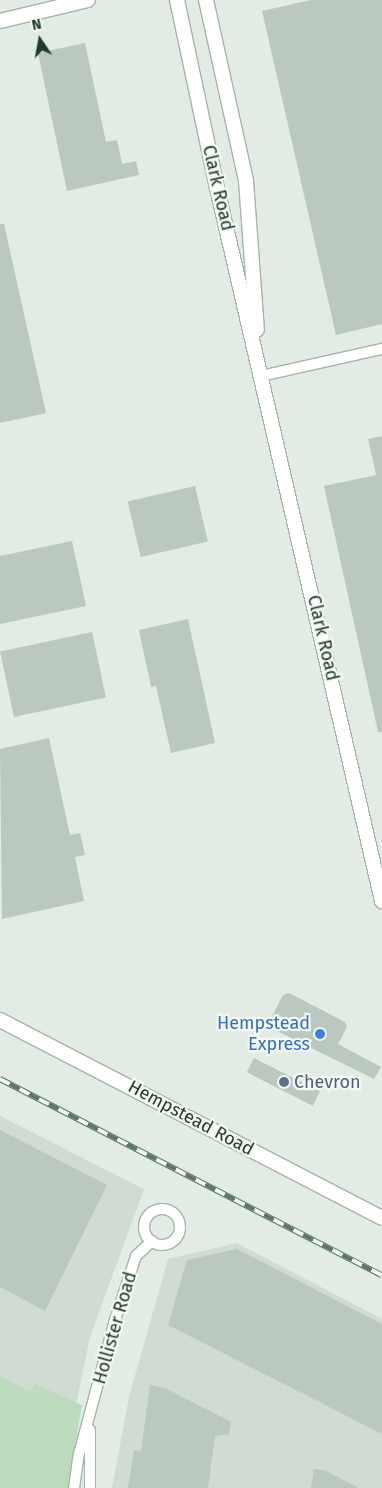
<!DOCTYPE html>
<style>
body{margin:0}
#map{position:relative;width:382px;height:1488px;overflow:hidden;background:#e2ebe4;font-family:"Fira Sans",sans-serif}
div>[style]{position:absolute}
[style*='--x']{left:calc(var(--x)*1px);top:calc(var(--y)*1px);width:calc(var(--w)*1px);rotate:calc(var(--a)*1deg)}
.built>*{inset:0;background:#d0dbd3}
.green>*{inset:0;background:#bcdbbc}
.building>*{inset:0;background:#bac8bf;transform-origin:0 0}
.roads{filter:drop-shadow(1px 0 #a5b3aa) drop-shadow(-1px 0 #a5b3aa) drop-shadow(0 1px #a5b3aa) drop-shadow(0 -1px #a5b3aa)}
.street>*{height:10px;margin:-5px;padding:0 5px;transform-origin:5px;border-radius:5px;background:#fff}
.street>.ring{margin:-5px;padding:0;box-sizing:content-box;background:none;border:10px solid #fff;border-radius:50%}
.secondary>*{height:14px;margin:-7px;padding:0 7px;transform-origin:7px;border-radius:7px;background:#fff}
.rail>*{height:5.5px;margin-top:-2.75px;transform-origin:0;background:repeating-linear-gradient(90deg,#f2f8f3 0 11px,#5d7669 0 22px);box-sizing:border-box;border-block:1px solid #5d7669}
.dots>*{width:14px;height:14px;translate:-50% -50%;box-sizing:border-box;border:2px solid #f2f8f3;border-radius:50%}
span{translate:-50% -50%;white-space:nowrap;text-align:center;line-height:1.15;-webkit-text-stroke:4.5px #f2f8f3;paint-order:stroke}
.street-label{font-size:18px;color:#233b2e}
.shop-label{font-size:18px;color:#366cbe}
.right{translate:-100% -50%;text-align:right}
.service-label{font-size:18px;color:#4e5e75}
.left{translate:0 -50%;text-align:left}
.north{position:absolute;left:15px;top:15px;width:50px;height:50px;-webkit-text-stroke:4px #f2f8f3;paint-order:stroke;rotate:348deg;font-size:14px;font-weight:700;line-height:20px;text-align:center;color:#233b2e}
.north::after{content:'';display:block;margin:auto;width:18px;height:22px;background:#233b2e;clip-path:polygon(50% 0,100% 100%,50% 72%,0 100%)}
</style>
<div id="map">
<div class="built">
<div style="clip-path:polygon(0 1116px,144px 1189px,90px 1337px,59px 1488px,0 1488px)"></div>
<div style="clip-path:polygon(237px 1243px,382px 1319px,382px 1488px,112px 1488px,129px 1397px,168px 1259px)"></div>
</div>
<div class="green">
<div style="clip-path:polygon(0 1376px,30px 1392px,35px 1384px,82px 1405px,68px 1488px,0 1488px)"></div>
</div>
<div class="building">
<div style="clip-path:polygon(311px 0,382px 0,382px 324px,336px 335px,262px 11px)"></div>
<div style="clip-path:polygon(85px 43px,106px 142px,117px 140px,122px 164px,136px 161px,139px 175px,67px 191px,38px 53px)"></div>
<div style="clip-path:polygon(0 224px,4px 224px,46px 413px,0 423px)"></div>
<div style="clip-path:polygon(382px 436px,382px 732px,378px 732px,324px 486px,376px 475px,368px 439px)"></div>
<div style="left:195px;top:486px;width:57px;height:69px;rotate:77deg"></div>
<div style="clip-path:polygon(72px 541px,86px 606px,0 624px,0 556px)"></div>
<div style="clip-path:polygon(188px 619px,215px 743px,171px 753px,156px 686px,151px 687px,139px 630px)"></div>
<div style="left:92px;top:632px;width:67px;height:94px;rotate:78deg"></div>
<div style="clip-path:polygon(49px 738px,70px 835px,80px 833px,85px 855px,75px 857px,84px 901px,2px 919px,0 749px)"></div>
<div style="clip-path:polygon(289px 993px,345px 1022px,347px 1027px,338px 1044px,381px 1067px,374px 1079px,267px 1026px,283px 995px)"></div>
<div style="left:254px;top:1058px;width:74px;height:16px;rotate:27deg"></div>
<div style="clip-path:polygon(0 1130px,107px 1185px,45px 1311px,0 1287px)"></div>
<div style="clip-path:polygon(237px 1249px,382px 1324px,382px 1434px,168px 1325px,187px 1260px)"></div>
<div style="clip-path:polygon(150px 1385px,165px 1388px,231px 1422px,229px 1434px,215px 1436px,208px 1488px,128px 1488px,134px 1450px,141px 1451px)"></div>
<div style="clip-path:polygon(314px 1469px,324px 1470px,359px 1488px,311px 1488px)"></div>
</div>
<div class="roads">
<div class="street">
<div style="--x:261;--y:376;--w:124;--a:-12.6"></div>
<div class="ring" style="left:144px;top:1209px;width:26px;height:26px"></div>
<div style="--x:90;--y:1430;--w:58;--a:90"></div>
<div style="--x:74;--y:1488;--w:34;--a:-82"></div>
<div style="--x:79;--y:1454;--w:136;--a:-75"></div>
<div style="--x:114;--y:1323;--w:71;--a:-71.8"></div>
<div style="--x:136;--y:1256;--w:22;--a:-43"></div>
</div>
<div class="secondary">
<div style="--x:177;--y:0;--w:192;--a:78"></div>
<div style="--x:217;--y:188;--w:732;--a:76.97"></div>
<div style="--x:206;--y:0;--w:185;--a:77.5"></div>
<div style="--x:246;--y:181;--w:149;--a:85.8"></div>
<div style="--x:0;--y:21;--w:90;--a:-13.4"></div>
<div style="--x:0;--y:1020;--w:430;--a:27.4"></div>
</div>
</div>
<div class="rail">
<div style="--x:0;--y:1079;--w:429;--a:27.2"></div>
</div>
<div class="dots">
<div style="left:320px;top:1034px;background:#3f7fe0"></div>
<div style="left:284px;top:1082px;background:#5c6f8a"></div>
</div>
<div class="street-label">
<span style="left:218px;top:188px;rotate:77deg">Clark Road</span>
<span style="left:323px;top:638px;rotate:77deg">Clark Road</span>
<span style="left:191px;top:1118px;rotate:28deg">Hempstead Road</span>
<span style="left:115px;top:1328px;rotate:-74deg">Hollister Road</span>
</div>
<div class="shop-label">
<span class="right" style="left:310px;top:1034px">Hempstead<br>Express</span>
</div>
<div class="service-label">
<span class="left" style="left:294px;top:1082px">Chevron</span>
</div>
<div class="north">N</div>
</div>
